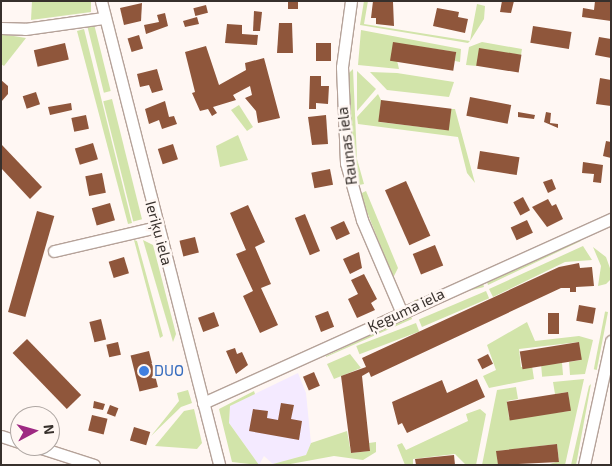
<!DOCTYPE html>
<meta charset="utf-8">
<style>
body{margin:0}
#map{position:relative;width:612px;height:466px;overflow:hidden;background:#fff7f3;font-family:"Exo 2",sans-serif}
div>[style]{position:absolute}
[style*='--x']{left:calc(var(--x)*1px);top:calc(var(--y)*1px);width:calc(var(--w)*1px);rotate:calc(var(--a)*1deg)}
.commercial>*{inset:0;background:#f4eaff}
.green>*{inset:0;background:#d2e4aa;transform-origin:0 0}
.building>*{inset:0;background:#8f563b;transform-origin:0 0}
.roads{filter:drop-shadow(1px 0 #b5a299) drop-shadow(-1px 0 #b5a299) drop-shadow(0 1px #b5a299) drop-shadow(0 -1px #b5a299)}
.minor>*{height:11px;margin:-5.5px;padding:0 5.5px;transform-origin:5.5px;border-radius:5.5px;background:#fff}
.dots>*{width:14px;height:14px;translate:-50% -50%;box-sizing:border-box;border:2px solid #fff7f3;border-radius:50%}
span{translate:-50% -50%;white-space:nowrap;text-align:center;line-height:1.15;-webkit-text-stroke:5px #fff7f3;paint-order:stroke}
.street-label{font-size:15px;color:#37302c}
.shop-label{font-size:15px;color:#366cbe}
.left{translate:0 -50%;text-align:left}
.frame{position:absolute;inset:0;border:2px solid #37302c;pointer-events:none}
.north{position:absolute;left:10px;top:406px;width:50px;height:50px;box-sizing:border-box;background:#fff7f3;border:1px solid #afa7a3;border-radius:50%;rotate:84deg;font-size:14px;font-weight:700;line-height:20px;text-align:center;color:#37302c}
.north::after{content:'';display:block;margin:auto;width:18px;height:22px;background:#9e2983;clip-path:polygon(50% 0,100% 100%,50% 72%,0 100%)}
</style>
<div id="map">
<div class="commercial">
<div style="clip-path:polygon(298px 373px,306px 393px,311px 443px,306px 455px,273px 464px,264px 456px,259px 465px,229px 423px,230px 406px)"></div>
</div>
<div class="green">
<div style="clip-path:polygon(32px 1px,91px 1px,91px 12px,31px 20px)"></div>
<div style="clip-path:polygon(364px 1px,368px 1px,364px 24px,470px 41px,477px 4px,485px 6px,484px 19px,470px 41px,468px 43px,360px 25px)"></div>
<div style="left:94px;top:24px;width:69px;height:7px;rotate:76deg"></div>
<div style="clip-path:polygon(84px 29px,132px 223px,128px 224px,77px 31px)"></div>
<div style="clip-path:polygon(361px 30px,461px 49px,460px 62px,455px 61px,456px 52px,393px 43px,399px 69px,358px 65px)"></div>
<div style="clip-path:polygon(1px 34px,26px 38px,4px 66px,1px 64px)"></div>
<div style="clip-path:polygon(482px 42px,522px 49px,521px 55px,480px 49px,477px 66px,466px 65px,469px 47px)"></div>
<div style="clip-path:polygon(353px 69px,357px 159px,364px 184px,359px 185px,348px 126px,349px 73px)"></div>
<div style="clip-path:polygon(357px 71px,376px 89px,357px 111px)"></div>
<div style="clip-path:polygon(370px 72px,397px 73px,454px 82px,449px 97px,387px 90px)"></div>
<div style="clip-path:polygon(378px 94px,381px 100px,379px 122px,448px 130px,451px 109px,455px 109px,475px 183px,467px 173px,458px 137px,358px 124px,357px 117px)"></div>
<div style="left:112px;top:99px;width:124px;height:9px;rotate:76deg"></div>
<div style="clip-path:polygon(239px 105px,253px 127px,247px 131px,231px 110px)"></div>
<div style="clip-path:polygon(238px 135px,248px 160px,220px 167px,216px 146px)"></div>
<div style="clip-path:polygon(366px 191px,398px 268px,393px 278px,360px 194px)"></div>
<div style="clip-path:polygon(134px 240px,137px 241px,163px 336px,160px 338px)"></div>
<div style="clip-path:polygon(143px 240px,153px 245px,176px 334px,173px 342px)"></div>
<div style="clip-path:polygon(576px 241px,581px 241px,488px 285px,487px 282px)"></div>
<div style="clip-path:polygon(583px 246px,592px 260px,565px 262px,493px 297px,489px 289px)"></div>
<div style="clip-path:polygon(593px 247px,606px 257px,611px 271px,611px 279px,606px 284px,598px 286px,601px 266px)"></div>
<div style="left:483px;top:283px;width:4px;height:71px;rotate:76deg"></div>
<div style="left:486px;top:291px;width:8px;height:73px;rotate:67deg"></div>
<div style="left:608px;top:312px;width:59px;height:3px;rotate:101deg"></div>
<div style="clip-path:polygon(411px 316px,412px 319px,326px 357px,326px 356px)"></div>
<div style="clip-path:polygon(527px 322px,535px 341px,579px 336px,593px 340px,585px 374px,570px 375px,569px 362px,581px 360px,579px 342px,519px 349px,521px 367px,532px 366px,534px 379px,489px 388px,483px 376px,496px 370px,487px 345px)"></div>
<div style="left:416px;top:323px;width:9px;height:64px;rotate:69deg"></div>
<div style="clip-path:polygon(350px 354px,361px 368px,334px 379px,327px 364px)"></div>
<div style="left:562px;top:363px;width:12px;height:21px;rotate:85deg"></div>
<div style="clip-path:polygon(584px 379px,565px 465px,547px 465px,559px 461px,557px 444px,497px 451px,498px 465px,482px 465px,497px 390px,516px 387px,518px 399px,507px 401px,509px 418px,570px 411px,568px 392px,555px 394px,553px 382px)"></div>
<div style="clip-path:polygon(591px 384px,576px 465px,571px 465px,589px 386px)"></div>
<div style="clip-path:polygon(188px 390px,192px 403px,181px 407px,151px 436px,179px 401px,177px 393px)"></div>
<div style="clip-path:polygon(254px 391px,255px 394px,230px 406px,229px 423px,259px 465px,232px 462px,219px 409px)"></div>
<div style="clip-path:polygon(194px 409px,202px 443px,197px 449px,155px 446px,184px 411px)"></div>
<div style="clip-path:polygon(480px 409px,486px 414px,476px 465px,466px 465px,455px 454px,413px 459px,413px 465px,405px 465px,397px 445px,402px 443px,406px 450px,468px 421px,466px 414px)"></div>
<div style="clip-path:polygon(347px 431px,351px 453px,370px 451px,369px 443px,376px 442px,376px 452px,363px 460px,334px 456px,285px 465px,273px 464px,306px 455px,311px 443px)"></div>
</div>
<div class="building">
<div style="left:288px;top:1px;width:10px;height:8px"></div>
<div style="clip-path:polygon(373px 1px,393px 2px,394px 26px,376px 24px,376px 18px,371px 18px)"></div>
<div style="clip-path:polygon(502px 1px,514px 1px,511px 13px,500px 12px)"></div>
<div style="clip-path:polygon(595px 1px,611px 1px,611px 21px,582px 17px,583px 8px,594px 10px)"></div>
<div style="clip-path:polygon(142px 3px,141px 21px,124px 25px,120px 8px)"></div>
<div style="left:206px;top:5px;width:8px;height:13px;rotate:76deg"></div>
<div style="clip-path:polygon(437px 8px,459px 12px,458px 17px,468px 19px,465px 33px,433px 26px)"></div>
<div style="clip-path:polygon(254px 11px,262px 12px,260px 31px,253px 31px)"></div>
<div style="clip-path:polygon(165px 13px,168px 26px,146px 34px,144px 25px,159px 22px,157px 15px)"></div>
<div style="clip-path:polygon(197px 17px,199px 24px,185px 27px,183px 21px)"></div>
<div style="clip-path:polygon(279px 23px,292px 23px,293px 53px,277px 53px)"></div>
<div style="clip-path:polygon(227px 24px,242px 25px,242px 34px,258px 35px,257px 45px,225px 43px)"></div>
<div style="left:533px;top:26px;width:39px;height:17px;rotate:9deg"></div>
<div style="left:139px;top:35px;width:14px;height:12px;rotate:73deg"></div>
<div style="clip-path:polygon(599px 37px,611px 39px,611px 58px,595px 55px)"></div>
<div style="left:393px;top:42px;width:64px;height:19px;rotate:9deg"></div>
<div style="left:65px;top:43px;width:17px;height:32px;rotate:77deg"></div>
<div style="left:316px;top:43px;width:15px;height:18px"></div>
<div style="clip-path:polygon(206px 46px,219px 85px,246px 70px,245px 63px,264px 58px,280px 118px,258px 123px,256px 111px,245px 98px,252px 95px,250px 86px,233px 95px,236px 100px,213px 107px,217px 113px,212px 116px,208px 109px,200px 111px,192px 93px,195px 92px,185px 52px)"></div>
<div style="left:479px;top:48px;width:43px;height:18px;rotate:9deg"></div>
<div style="clip-path:polygon(157px 69px,163px 90px,152px 93px,149px 85px,140px 87px,137px 74px)"></div>
<div style="clip-path:polygon(310px 76px,321px 76px,321px 86px,329px 86px,328px 104px,316px 103px,316px 109px,309px 109px)"></div>
<div style="clip-path:polygon(600px 78px,611px 80px,611px 106px,596px 104px)"></div>
<div style="clip-path:polygon(1px 80px,8px 86px,8px 94px,1px 102px)"></div>
<div style="left:36px;top:92px;width:13px;height:14px;rotate:72deg"></div>
<div style="left:470px;top:97px;width:42px;height:19px;rotate:11deg"></div>
<div style="left:381px;top:100px;width:71px;height:22px;rotate:7deg"></div>
<div style="clip-path:polygon(165px 101px,169px 117px,174px 116px,177px 124px,162px 129px,159px 120px,149px 124px,145px 109px)"></div>
<div style="clip-path:polygon(71px 103px,72px 110px,50px 115px,48px 107px)"></div>
<div style="clip-path:polygon(518px 112px,535px 115px,534px 119px,518px 117px)"></div>
<div style="clip-path:polygon(546px 112px,551px 113px,550px 123px,558px 124px,558px 128px,544px 122px)"></div>
<div style="left:86px;top:115px;width:14px;height:15px;rotate:78deg"></div>
<div style="clip-path:polygon(326px 115px,328px 144px,312px 145px,308px 117px)"></div>
<div style="clip-path:polygon(606px 141px,611px 142px,611px 158px,603px 156px)"></div>
<div style="left:93px;top:143px;width:17px;height:19px;rotate:73deg"></div>
<div style="clip-path:polygon(1px 144px,42px 187px,30px 199px,1px 168px)"></div>
<div style="left:173px;top:144px;width:16px;height:16px;rotate:72deg"></div>
<div style="left:480px;top:151px;width:40px;height:18px;rotate:9deg"></div>
<div style="clip-path:polygon(583px 162px,603px 165px,601px 183px,593px 182px,594px 174px,582px 173px)"></div>
<div style="left:330px;top:169px;width:16px;height:19px;rotate:79deg"></div>
<div style="left:102px;top:173px;width:20px;height:17px;rotate:79deg"></div>
<div style="clip-path:polygon(552px 179px,556px 189px,548px 193px,543px 182px)"></div>
<div style="left:406px;top:181px;width:60px;height:23px;rotate:66deg"></div>
<div style="left:523px;top:197px;width:15px;height:11px;rotate:62deg"></div>
<div style="clip-path:polygon(548px 199px,552px 206px,556px 204px,563px 219px,547px 227px,532px 207px)"></div>
<div style="left:110px;top:203px;width:18px;height:19px;rotate:74deg"></div>
<div style="clip-path:polygon(248px 205px,265px 242px,255px 247px,271px 284px,261px 288px,278px 325px,260px 333px,243px 296px,253px 291px,236px 254px,246px 250px,230px 213px)"></div>
<div style="left:37px;top:211px;width:18px;height:105px;rotate:16deg"></div>
<div style="left:305px;top:214px;width:40px;height:11px;rotate:68deg"></div>
<div style="left:527px;top:220px;width:14px;height:18px;rotate:65deg"></div>
<div style="left:344px;top:221px;width:14px;height:15px;rotate:65deg"></div>
<div style="left:195px;top:237px;width:16px;height:16px;rotate:76deg"></div>
<div style="left:435px;top:245px;width:22px;height:24px;rotate:68deg"></div>
<div style="clip-path:polygon(359px 252px,362px 268px,350px 274px,343px 259px)"></div>
<div style="left:124px;top:257px;width:17px;height:16px;rotate:73deg"></div>
<div style="clip-path:polygon(579px 263px,580px 268px,592px 267px,594px 286px,576px 287px,576px 292px,570px 292px,570px 288px,561px 288px,371px 377px,369px 372px,362px 376px,370px 451px,351px 453px,341px 376px,366px 367px,362px 358px,559px 267px)"></div>
<div style="clip-path:polygon(364px 274px,377px 299px,371px 303px,375px 310px,357px 318px,348px 299px,358px 294px,351px 280px)"></div>
<div style="left:579px;top:305px;width:17px;height:16px;rotate:10deg"></div>
<div style="left:328px;top:311px;width:17px;height:14px;rotate:69deg"></div>
<div style="left:214px;top:312px;width:15px;height:17px;rotate:70deg"></div>
<div style="left:548px;top:313px;width:11px;height:21px"></div>
<div style="left:101px;top:319px;width:21px;height:12px;rotate:76deg"></div>
<div style="left:27px;top:339px;width:78px;height:20px;rotate:46deg"></div>
<div style="left:118px;top:342px;width:13px;height:12px;rotate:77deg"></div>
<div style="left:579px;top:342px;width:18px;height:60px;rotate:81deg"></div>
<div style="clip-path:polygon(235px 348px,237px 354px,242px 352px,248px 365px,236px 374px,226px 351px)"></div>
<div style="left:149px;top:351px;width:37px;height:19px;rotate:76deg"></div>
<div style="left:488px;top:354px;width:11px;height:12px;rotate:63deg"></div>
<div style="left:314px;top:372px;width:15px;height:12px;rotate:67deg"></div>
<div style="clip-path:polygon(477px 379px,485px 397px,407px 433px,402px 423px,398px 425px,392px 402px,442px 380px,447px 393px)"></div>
<div style="left:568px;top:392px;width:19px;height:62px;rotate:81deg"></div>
<div style="clip-path:polygon(94px 401px,105px 404px,103px 410px,93px 408px)"></div>
<div style="clip-path:polygon(281px 403px,294px 405px,291px 419px,302px 421px,299px 440px,249px 431px,253px 409px,268px 411px,267px 418px,278px 420px)"></div>
<div style="left:110px;top:405px;width:9px;height:9px;rotate:21deg"></div>
<div style="left:92px;top:415px;width:16px;height:16px;rotate:14deg"></div>
<div style="left:134px;top:427px;width:17px;height:14px;rotate:17deg"></div>
<div style="clip-path:polygon(557px 444px,559px 462px,498px 465px,496px 451px)"></div>
<div style="clip-path:polygon(454px 455px,455px 465px,416px 465px,415px 459px)"></div>
</div>
<div class="roads">
<div class="minor">
<div style="--x:101;--y:1;--w:479;--a:75.7"></div>
<div style="--x:351;--y:1;--w:67;--a:97.8"></div>
<div style="--x:342;--y:67;--w:96;--a:87.6"></div>
<div style="--x:346;--y:163;--w:59;--a:74.3"></div>
<div style="--x:362;--y:220;--w:99;--a:66.8"></div>
<div style="--x:1;--y:28;--w:24;--a:2"></div>
<div style="--x:25;--y:29;--w:79;--a:-8"></div>
<div style="--x:54;--y:251;--w:106;--a:-13.1"></div>
<div style="--x:203;--y:403;--w:448;--a:-24.3"></div>
<div style="--x:1;--y:436;--w:20;--a:18"></div>
<div style="--x:35;--y:446;--w:62;--a:17.9"></div>
<div style="--x:584;--y:465;--w:127;--a:-77.7"></div>
</div>
</div>
<div class="dots">
<div style="left:144px;top:371px;background:#3f7fe0"></div>
</div>
<div class="street-label">
<span style="left:347px;top:146px;rotate:-97deg">Raunas iela</span>
<span style="left:159px;top:233px;rotate:75deg">Ieriķu iela</span>
<span style="left:406px;top:310px;rotate:-25deg">Ķeguma iela</span>
</div>
<div class="shop-label">
<span class="left" style="left:154px;top:371px">DUO</span>
</div>
<div class="frame"></div>
<div class="north">N</div>
</div>
